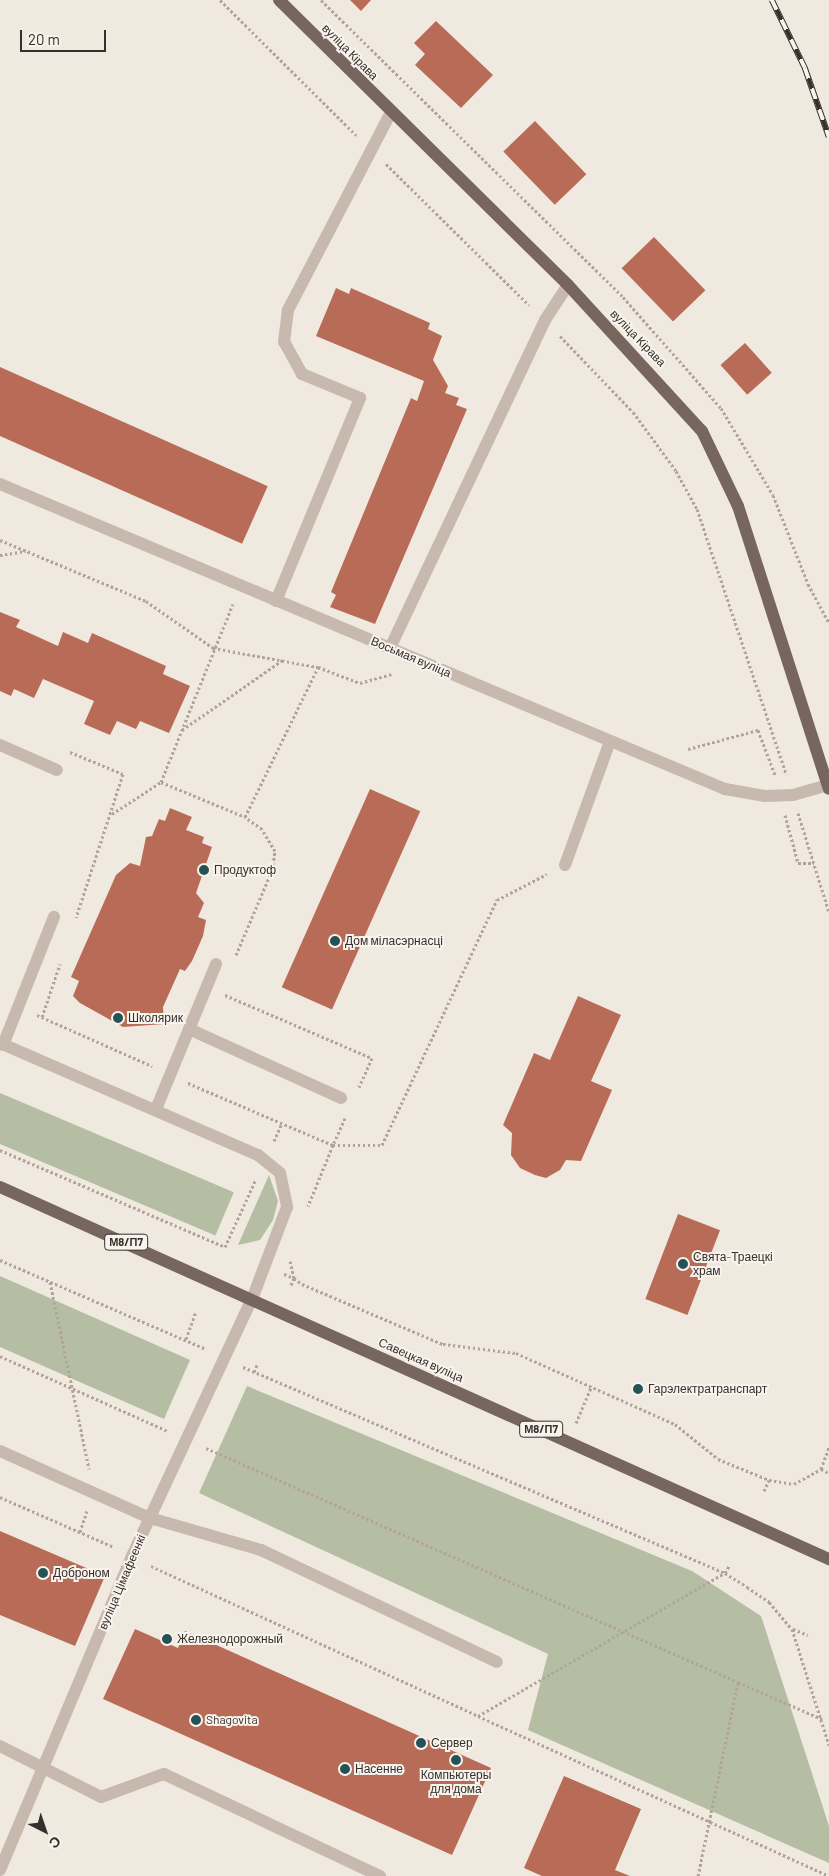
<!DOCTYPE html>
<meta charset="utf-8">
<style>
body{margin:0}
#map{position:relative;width:829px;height:1876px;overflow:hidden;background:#f0e9e0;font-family:Barlow,sans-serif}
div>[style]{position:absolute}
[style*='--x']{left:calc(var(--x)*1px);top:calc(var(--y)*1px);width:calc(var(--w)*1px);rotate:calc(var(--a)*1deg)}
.green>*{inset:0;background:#b5bea2;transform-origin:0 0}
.building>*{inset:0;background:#b86c57;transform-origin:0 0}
.path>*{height:3px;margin-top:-1.5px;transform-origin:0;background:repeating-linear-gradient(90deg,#b3a398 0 2.5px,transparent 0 5px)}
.lane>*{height:12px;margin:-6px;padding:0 6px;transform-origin:6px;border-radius:6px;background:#c7b9ad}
.street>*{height:12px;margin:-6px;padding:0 6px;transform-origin:6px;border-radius:6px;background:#c7b9ad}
.primary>*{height:12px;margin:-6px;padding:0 6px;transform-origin:6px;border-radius:6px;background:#77665e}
.rail>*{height:5.5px;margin-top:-2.75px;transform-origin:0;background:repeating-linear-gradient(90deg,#f8f3ed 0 11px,#372f2b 0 22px);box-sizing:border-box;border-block:1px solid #372f2b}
.dots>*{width:14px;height:14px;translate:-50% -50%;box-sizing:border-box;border:2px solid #f8f3ed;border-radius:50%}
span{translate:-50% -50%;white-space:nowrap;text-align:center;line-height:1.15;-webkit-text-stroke:4px #f8f3ed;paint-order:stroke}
.shield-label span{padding:1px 4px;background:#f8f3ed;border:1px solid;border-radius:4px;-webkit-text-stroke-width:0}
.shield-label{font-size:11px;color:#372f2b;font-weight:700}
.street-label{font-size:12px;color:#372f2b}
.poi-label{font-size:12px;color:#372f2b}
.left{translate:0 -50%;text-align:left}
.north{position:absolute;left:20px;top:1806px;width:50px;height:50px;-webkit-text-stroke:4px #f8f3ed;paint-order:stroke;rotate:139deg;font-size:14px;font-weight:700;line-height:20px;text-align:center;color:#372f2b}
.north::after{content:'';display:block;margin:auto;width:18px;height:22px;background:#372f2b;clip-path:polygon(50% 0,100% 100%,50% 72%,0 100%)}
.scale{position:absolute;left:20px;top:30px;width:86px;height:22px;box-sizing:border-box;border:2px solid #372f2b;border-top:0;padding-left:6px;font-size:15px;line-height:18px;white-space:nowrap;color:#372f2b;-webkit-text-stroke:4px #f8f3ed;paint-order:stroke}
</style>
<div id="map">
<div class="green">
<div style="left:0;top:1093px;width:254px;height:47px;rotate:23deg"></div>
<div style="clip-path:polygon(269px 1175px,278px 1201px,273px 1220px,260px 1240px,238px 1245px)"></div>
<div style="clip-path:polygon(0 1276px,190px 1360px,164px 1419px,0 1347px)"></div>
<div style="clip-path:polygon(247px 1386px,692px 1571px,761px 1616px,829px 1826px,829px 1863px,528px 1730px,548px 1654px,199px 1493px)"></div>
</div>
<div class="building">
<div style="clip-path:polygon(350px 0,371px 0,361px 11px)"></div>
<div style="clip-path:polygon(436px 21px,493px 75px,461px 108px,415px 65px,425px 54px,414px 43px)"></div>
<div style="left:535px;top:121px;width:74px;height:44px;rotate:46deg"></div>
<div style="left:654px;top:237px;width:74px;height:45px;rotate:46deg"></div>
<div style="clip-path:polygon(336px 288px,349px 294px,351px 288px,430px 323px,428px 329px,442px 336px,433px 360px,448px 386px,445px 393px,459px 398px,456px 405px,467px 409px,375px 624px,330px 607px,336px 595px,331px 592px,411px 398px,417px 401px,424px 381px,316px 336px)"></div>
<div style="left:745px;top:343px;width:40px;height:33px;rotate:48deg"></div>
<div style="left:0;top:367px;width:293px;height:63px;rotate:24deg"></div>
<div style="clip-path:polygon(0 612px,20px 620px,16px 627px,58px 646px,63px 632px,88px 643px,92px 633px,166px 666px,163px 674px,190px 686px,169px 733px,140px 721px,136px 729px,117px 721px,110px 735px,84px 724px,94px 701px,43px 679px,34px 698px,14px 689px,11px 696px,0 691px)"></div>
<div style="left:370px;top:789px;width:55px;height:217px;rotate:24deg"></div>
<div style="clip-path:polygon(170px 808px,192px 817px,186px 830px,204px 837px,202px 843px,212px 847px,196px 893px,204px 903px,198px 917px,206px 920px,203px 936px,192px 961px,185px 971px,180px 969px,163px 1007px,164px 1024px,123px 1027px,80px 1003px,73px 996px,79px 981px,71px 977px,116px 875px,130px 863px,140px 866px,146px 837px,152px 836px,159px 819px,165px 821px)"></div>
<div style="clip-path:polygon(578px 996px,621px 1015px,591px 1081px,612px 1090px,581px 1161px,566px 1160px,560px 1170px,546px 1178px,535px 1175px,520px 1168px,511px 1155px,512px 1133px,503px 1125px,534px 1053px,550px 1060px)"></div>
<div style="left:678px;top:1214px;width:45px;height:91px;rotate:21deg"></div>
<div style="clip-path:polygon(0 1531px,105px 1576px,75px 1646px,0 1615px)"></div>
<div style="clip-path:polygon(135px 1629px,178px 1648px,185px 1631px,491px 1768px,452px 1855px,103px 1699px)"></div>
<div style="clip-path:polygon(564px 1776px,641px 1809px,615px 1870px,630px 1876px,542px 1876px,524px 1868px)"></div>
</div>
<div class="path">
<div style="--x:220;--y:0;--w:192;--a:44.8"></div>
<div style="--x:321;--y:0;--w:424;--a:44.5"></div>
<div style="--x:623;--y:297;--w:148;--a:48.6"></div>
<div style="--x:721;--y:408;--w:101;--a:59.1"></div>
<div style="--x:773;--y:495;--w:96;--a:68.5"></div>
<div style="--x:808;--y:584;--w:44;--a:61.7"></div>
<div style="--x:386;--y:164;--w:201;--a:44.6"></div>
<div style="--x:560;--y:336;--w:105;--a:46.2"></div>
<div style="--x:633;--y:412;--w:73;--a:53.9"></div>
<div style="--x:676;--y:471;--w:43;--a:61.1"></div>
<div style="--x:697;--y:509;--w:280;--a:71.4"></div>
<div style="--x:0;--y:540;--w:158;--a:22.7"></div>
<div style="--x:146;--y:601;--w:82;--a:35"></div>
<div style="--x:213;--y:648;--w:107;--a:10.3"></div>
<div style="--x:0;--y:555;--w:26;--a:-9"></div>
<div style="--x:182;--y:730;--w:124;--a:-34.8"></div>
<div style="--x:688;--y:749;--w:73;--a:-15.2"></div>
<div style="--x:758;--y:730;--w:48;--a:69.3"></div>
<div style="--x:70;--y:752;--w:57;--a:22.5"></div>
<div style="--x:123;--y:774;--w:151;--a:108.1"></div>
<div style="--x:161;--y:782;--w:192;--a:-68"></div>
<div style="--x:798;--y:813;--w:104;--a:72.6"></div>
<div style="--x:112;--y:814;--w:59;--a:-33.1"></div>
<div style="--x:161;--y:782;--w:91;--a:22.6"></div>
<div style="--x:785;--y:815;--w:50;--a:74.8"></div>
<div style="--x:798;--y:863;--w:16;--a:0"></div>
<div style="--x:236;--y:955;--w:92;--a:-67"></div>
<div style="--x:272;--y:870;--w:19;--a:-81"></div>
<div style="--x:275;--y:851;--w:26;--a:-121"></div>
<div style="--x:262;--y:829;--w:21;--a:-145"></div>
<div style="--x:245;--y:817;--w:167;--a:-64"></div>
<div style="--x:318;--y:667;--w:45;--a:20.9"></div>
<div style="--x:360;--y:683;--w:35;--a:-16"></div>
<div style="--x:225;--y:995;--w:160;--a:23.2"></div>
<div style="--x:372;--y:1058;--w:32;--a:114"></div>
<div style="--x:37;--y:1015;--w:126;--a:23.9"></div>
<div style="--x:42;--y:1017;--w:56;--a:-71.2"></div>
<div style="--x:188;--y:1083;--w:158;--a:23.2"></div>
<div style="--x:333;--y:1145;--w:66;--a:112.3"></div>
<div style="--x:345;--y:1118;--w:30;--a:114"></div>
<div style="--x:333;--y:1145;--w:49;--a:0"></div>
<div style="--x:382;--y:1145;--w:271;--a:-64.9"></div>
<div style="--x:497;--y:900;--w:56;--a:-27.5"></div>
<div style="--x:274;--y:1141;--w:20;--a:-66"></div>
<div style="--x:0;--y:1150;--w:245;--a:23.3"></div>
<div style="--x:225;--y:1247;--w:75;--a:-65.5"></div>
<div style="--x:0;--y:1260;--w:224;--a:23.4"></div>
<div style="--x:290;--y:1261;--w:17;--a:77"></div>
<div style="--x:294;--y:1278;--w:10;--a:37"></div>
<div style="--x:302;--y:1284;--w:153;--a:23.1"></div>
<div style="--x:443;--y:1344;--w:74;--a:7"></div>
<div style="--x:516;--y:1353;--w:174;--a:24.1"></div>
<div style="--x:675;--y:1424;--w:55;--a:39.1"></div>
<div style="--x:718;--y:1459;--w:55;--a:22.4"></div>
<div style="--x:769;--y:1480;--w:25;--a:9"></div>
<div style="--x:794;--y:1484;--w:31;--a:-29"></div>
<div style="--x:821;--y:1469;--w:9;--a:27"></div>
<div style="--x:284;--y:1274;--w:11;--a:22"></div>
<div style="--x:294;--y:1278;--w:8;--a:113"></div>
<div style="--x:50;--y:1282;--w:191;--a:78.2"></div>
<div style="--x:186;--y:1339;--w:29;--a:-70"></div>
<div style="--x:0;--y:1356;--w:184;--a:24.1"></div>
<div style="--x:243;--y:1367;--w:524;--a:23.14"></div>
<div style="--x:725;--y:1573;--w:26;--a:32"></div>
<div style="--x:747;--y:1587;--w:27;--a:34"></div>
<div style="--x:769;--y:1602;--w:35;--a:50"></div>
<div style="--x:792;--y:1629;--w:122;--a:72.3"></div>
<div style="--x:254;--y:1372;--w:8;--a:-67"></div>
<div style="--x:576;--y:1423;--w:39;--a:-67"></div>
<div style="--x:206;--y:1448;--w:581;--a:23.74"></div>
<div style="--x:821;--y:1469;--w:23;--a:-70"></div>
<div style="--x:764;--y:1491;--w:12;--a:-66"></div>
<div style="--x:0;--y:1497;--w:124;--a:23.7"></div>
<div style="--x:80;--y:1532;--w:22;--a:-72"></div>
<div style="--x:151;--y:1566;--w:360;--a:24.6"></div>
<div style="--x:478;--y:1716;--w:285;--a:-30.1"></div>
<div style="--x:725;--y:1573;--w:8;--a:-60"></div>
<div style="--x:793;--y:1629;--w:16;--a:22"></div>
<div style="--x:478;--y:1716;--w:386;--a:24.5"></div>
<div style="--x:698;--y:1876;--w:198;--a:-78.3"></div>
<div style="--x:738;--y:1682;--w:92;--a:23.8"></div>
</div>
<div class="lane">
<div style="--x:276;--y:601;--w:220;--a:-67.5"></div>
<div style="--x:360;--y:398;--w:63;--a:-157.5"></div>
<div style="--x:302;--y:374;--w:37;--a:-119"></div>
<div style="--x:284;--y:342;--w:32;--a:-83"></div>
<div style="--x:288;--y:310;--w:223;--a:-62.5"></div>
<div style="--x:390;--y:648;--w:363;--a:-64.7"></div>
<div style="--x:545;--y:320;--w:42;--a:-56.7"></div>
<div style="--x:0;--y:745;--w:62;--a:23.7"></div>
<div style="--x:565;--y:865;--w:129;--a:-70"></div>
<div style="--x:189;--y:1029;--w:167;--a:24.4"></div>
<div style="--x:0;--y:1043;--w:281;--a:23.5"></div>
<div style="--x:258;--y:1155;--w:28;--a:39"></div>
<div style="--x:280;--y:1173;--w:35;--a:78"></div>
<div style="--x:287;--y:1207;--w:98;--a:110.8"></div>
<div style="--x:3;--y:1045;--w:138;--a:-68.3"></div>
<div style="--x:156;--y:1109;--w:157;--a:-67.5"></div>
<div style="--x:0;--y:1451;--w:164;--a:24.1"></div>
<div style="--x:150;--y:1518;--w:116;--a:16.1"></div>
<div style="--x:261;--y:1550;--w:261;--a:25.4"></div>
<div style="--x:0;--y:1746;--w:113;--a:26.8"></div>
<div style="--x:101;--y:1797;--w:67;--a:-20.1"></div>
<div style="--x:164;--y:1774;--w:239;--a:25.3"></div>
</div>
<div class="street">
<div style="--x:0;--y:484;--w:787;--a:22.82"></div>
<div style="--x:725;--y:789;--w:41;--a:9.9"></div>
<div style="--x:765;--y:796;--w:28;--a:-2"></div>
<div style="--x:793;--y:795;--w:36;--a:-16"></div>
<div style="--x:0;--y:1870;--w:341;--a:-67.2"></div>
<div style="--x:132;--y:1556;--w:284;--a:-65"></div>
</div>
<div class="primary">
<div style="--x:279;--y:0;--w:406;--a:44.6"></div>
<div style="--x:568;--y:285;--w:198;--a:47.5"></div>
<div style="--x:702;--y:431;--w:83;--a:64.4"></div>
<div style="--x:738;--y:506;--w:297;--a:72.2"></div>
<div style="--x:0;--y:1187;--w:909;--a:24.17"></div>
</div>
<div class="rail">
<div style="--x:772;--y:0;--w:76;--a:64.1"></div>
<div style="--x:805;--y:68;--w:73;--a:70.8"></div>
</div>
<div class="dots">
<div style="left:204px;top:870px;background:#255254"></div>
<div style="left:335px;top:941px;background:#255254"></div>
<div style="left:118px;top:1018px;background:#255254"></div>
<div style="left:683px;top:1264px;background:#255254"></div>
<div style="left:638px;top:1389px;background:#255254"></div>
<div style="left:43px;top:1573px;background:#255254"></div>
<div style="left:167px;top:1639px;background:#255254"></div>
<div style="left:196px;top:1720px;background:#255254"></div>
<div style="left:421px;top:1743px;background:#255254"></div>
<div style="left:456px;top:1760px;background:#255254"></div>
<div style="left:345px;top:1769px;background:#255254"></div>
</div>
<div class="shield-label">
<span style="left:126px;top:1242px">М8/П7</span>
<span style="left:541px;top:1429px">М8/П7</span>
</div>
<div class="street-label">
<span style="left:350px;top:52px;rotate:45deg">вуліца Кірава</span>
<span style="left:638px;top:338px;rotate:46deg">вуліца Кірава</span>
<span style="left:411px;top:657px;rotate:23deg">Восьмая вуліца</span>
<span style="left:421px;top:1360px;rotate:24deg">Савецкая вуліца</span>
<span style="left:122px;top:1582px;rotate:-67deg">вуліца Цімафеенкі</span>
</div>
<div class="poi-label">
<span class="left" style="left:214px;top:870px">Продуктоф</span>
<span class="left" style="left:345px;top:941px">Дом міласэрнасці</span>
<span class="left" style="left:128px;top:1018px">Школярик</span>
<span class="left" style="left:693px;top:1264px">Свята-Траецкі<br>храм</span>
<span class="left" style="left:648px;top:1389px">Гарэлектратранспарт</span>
<span class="left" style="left:53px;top:1573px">Доброном</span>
<span class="left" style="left:177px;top:1639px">Железнодорожный</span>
<span class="left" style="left:206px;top:1720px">Shagovita</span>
<span class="left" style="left:431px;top:1743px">Сервер</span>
<span class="left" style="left:355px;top:1769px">Насенне</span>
<span style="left:456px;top:1782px">Компьютеры<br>для дома</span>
</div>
<div class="north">С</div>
<div class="scale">20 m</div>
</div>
